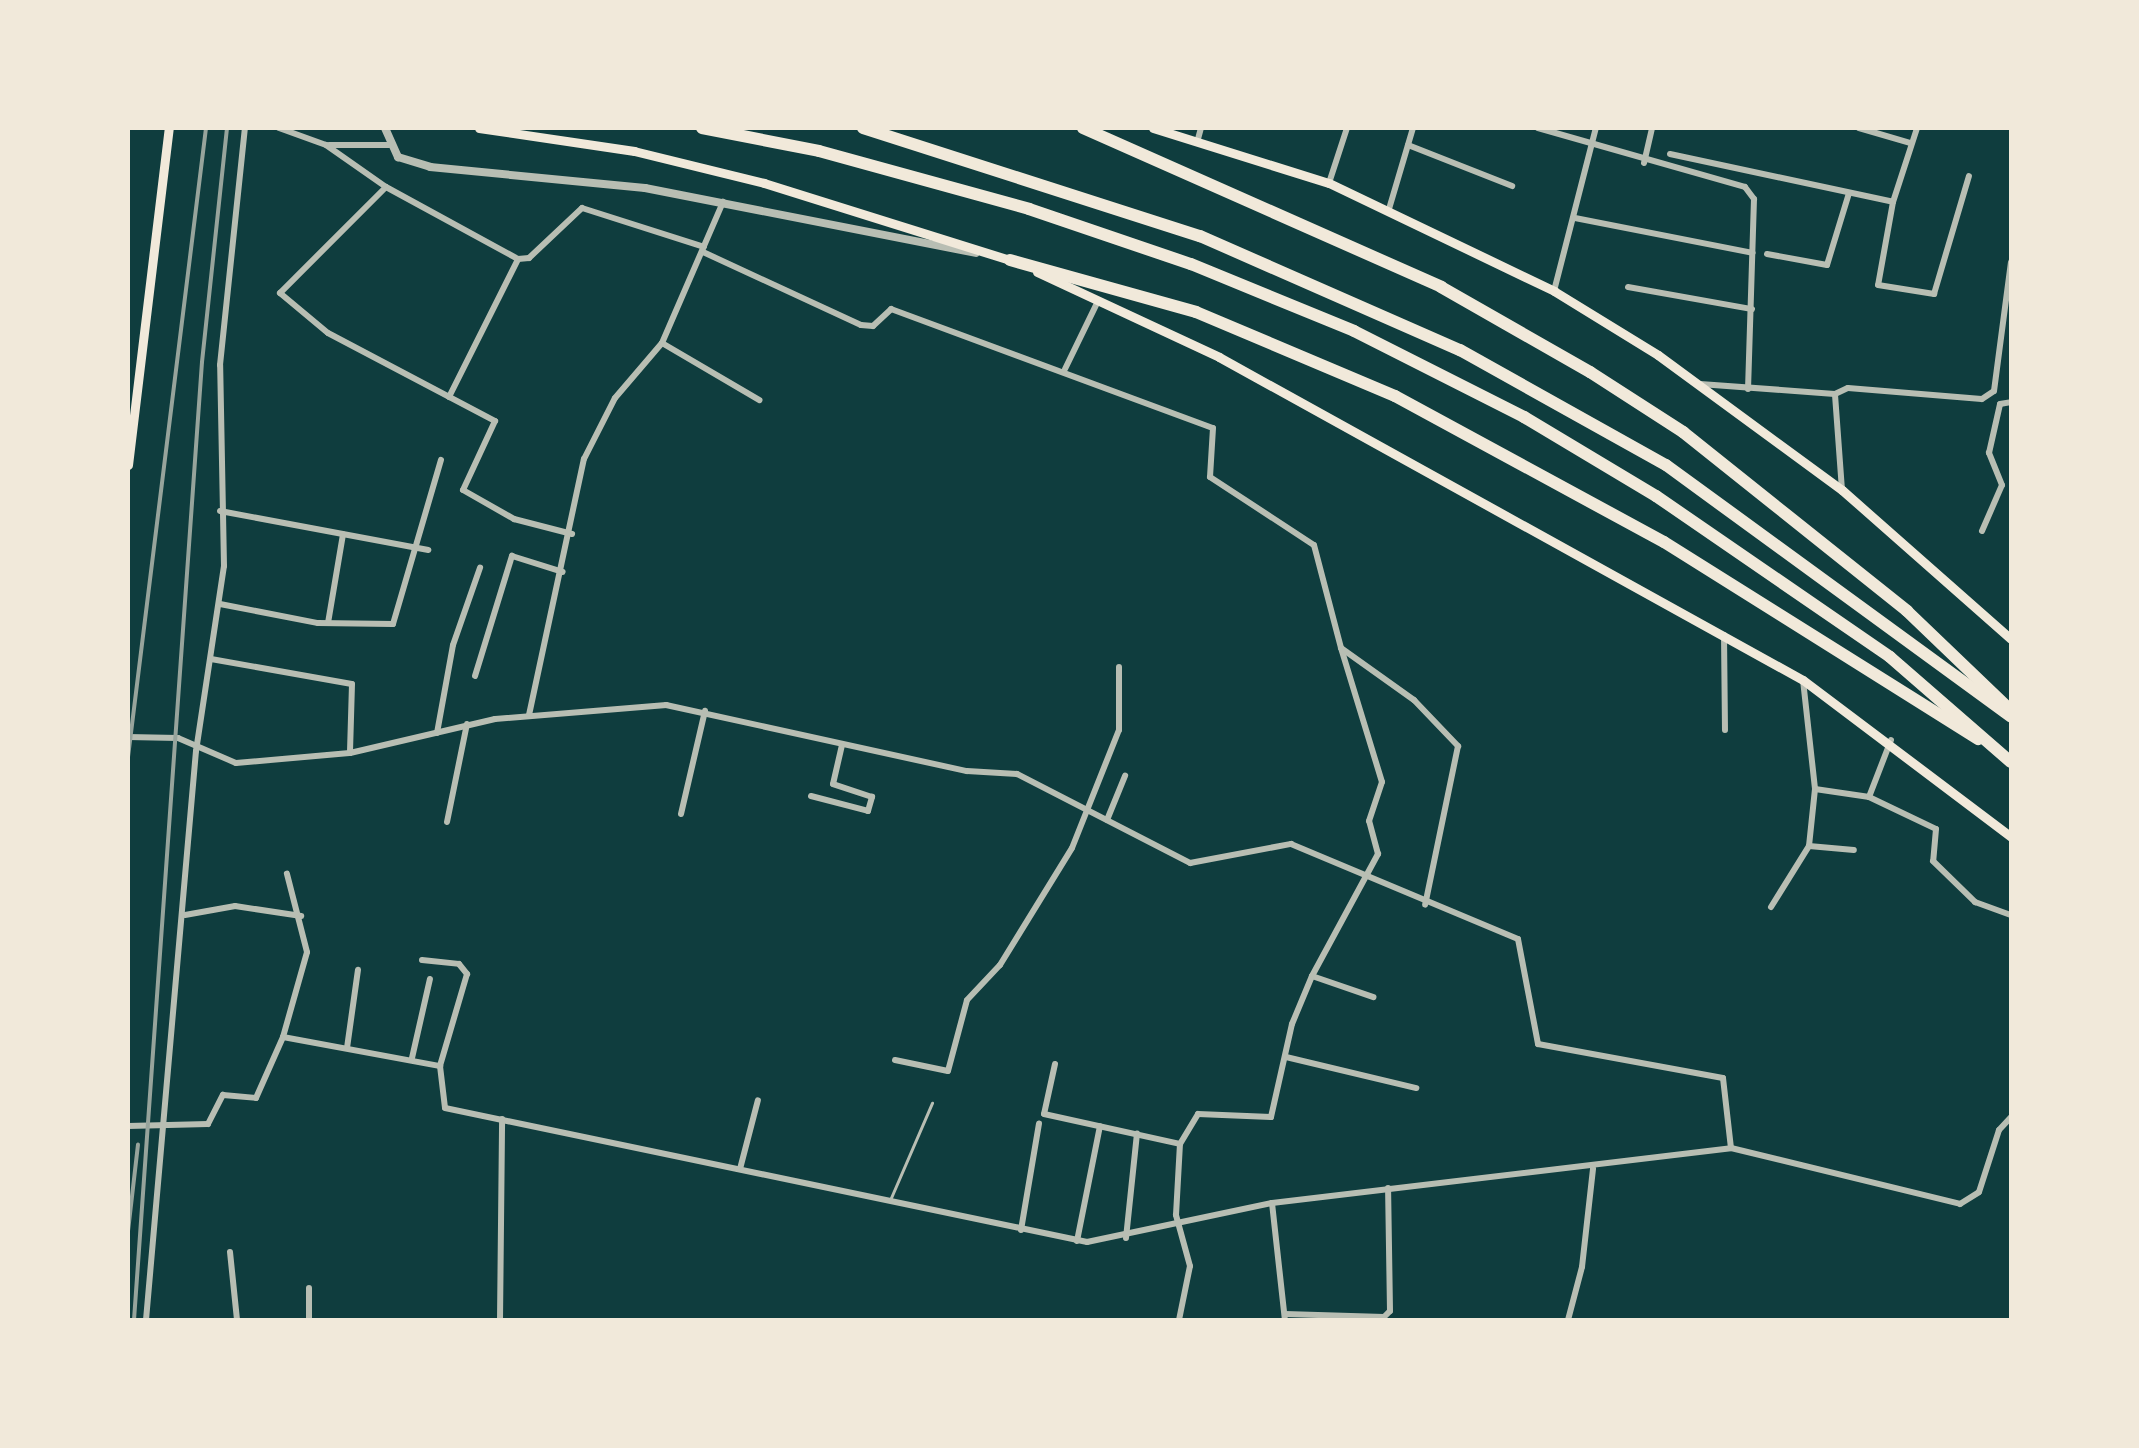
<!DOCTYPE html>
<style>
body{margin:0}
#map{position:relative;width:2139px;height:1448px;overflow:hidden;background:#0f3d3e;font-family:Arial,sans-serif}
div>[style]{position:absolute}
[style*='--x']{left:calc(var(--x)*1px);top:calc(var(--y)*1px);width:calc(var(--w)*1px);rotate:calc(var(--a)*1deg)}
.service>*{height:3px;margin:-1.5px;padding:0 1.5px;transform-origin:1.5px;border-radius:1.5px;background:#b8beb3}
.minor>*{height:6px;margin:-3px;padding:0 3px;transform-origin:3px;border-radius:3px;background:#b8beb3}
.tertiary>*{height:8px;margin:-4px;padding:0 4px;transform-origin:4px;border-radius:4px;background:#b8beb3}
.secondary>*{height:9px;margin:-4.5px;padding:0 4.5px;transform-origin:4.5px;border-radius:4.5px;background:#f1e9da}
.motorway>*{height:12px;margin:-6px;padding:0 6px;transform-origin:6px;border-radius:6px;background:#f1e9da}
.rail>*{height:4px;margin:-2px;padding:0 2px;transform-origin:2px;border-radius:2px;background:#97a49c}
span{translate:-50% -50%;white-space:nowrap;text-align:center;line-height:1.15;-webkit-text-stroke:8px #f1e9da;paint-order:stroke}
.frame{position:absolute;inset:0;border:130px solid #f1e9da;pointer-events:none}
</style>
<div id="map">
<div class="service">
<div style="--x:890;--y:1200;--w:106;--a:-66.6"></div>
</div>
<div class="minor">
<div style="--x:279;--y:128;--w:50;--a:19.9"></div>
<div style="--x:326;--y:145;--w:73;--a:35"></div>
<div style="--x:386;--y:187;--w:150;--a:28.6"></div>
<div style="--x:518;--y:259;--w:11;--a:-5"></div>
<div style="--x:529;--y:258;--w:73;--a:-43.3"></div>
<div style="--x:582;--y:208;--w:128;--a:17.7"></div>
<div style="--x:1538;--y:128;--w:215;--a:15.9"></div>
<div style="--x:1745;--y:187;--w:15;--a:53"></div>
<div style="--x:1754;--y:199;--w:190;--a:91.8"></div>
<div style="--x:1859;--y:128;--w:53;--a:16.4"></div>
<div style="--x:1198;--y:139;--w:11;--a:-75"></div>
<div style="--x:329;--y:145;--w:60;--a:0"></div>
<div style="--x:1408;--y:145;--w:112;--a:21.5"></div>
<div style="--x:1670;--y:154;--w:228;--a:12.1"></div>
<div style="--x:1893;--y:202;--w:78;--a:-72"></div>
<div style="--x:1644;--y:163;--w:36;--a:-77"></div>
<div style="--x:1329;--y:183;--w:58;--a:-71.9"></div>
<div style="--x:386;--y:187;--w:150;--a:135"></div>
<div style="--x:280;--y:293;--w:62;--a:39.8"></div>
<div style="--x:328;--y:333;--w:189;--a:27.8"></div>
<div style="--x:495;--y:421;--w:76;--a:114.9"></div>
<div style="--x:463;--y:490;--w:59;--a:29.6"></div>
<div style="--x:514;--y:519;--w:60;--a:14.5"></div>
<div style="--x:1893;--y:202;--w:84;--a:100.2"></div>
<div style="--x:1878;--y:285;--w:57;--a:9.1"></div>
<div style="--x:1934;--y:294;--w:123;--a:-73.5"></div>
<div style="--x:1389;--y:209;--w:84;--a:-73.5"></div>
<div style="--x:1575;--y:218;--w:181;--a:11.1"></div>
<div style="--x:703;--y:252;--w:174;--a:24.8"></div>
<div style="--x:861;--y:325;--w:12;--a:5"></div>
<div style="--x:873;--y:326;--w:25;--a:-43"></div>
<div style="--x:891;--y:309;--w:343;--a:20.3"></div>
<div style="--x:1213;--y:428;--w:49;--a:93.5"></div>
<div style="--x:1210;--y:477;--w:124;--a:33.2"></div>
<div style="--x:1314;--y:545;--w:106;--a:75.3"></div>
<div style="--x:1341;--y:648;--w:90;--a:35.5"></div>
<div style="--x:1414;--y:700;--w:64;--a:46.3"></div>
<div style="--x:1458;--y:746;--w:162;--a:101.7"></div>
<div style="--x:1767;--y:254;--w:61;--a:10.4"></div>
<div style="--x:1827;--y:265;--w:75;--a:-73"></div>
<div style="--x:1628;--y:287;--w:126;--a:10.1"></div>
<div style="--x:1554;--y:291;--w:168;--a:-75.6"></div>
<div style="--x:662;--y:343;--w:113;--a:30.4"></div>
<div style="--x:1065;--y:369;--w:76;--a:-64.1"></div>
<div style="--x:1700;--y:384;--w:135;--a:4.2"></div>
<div style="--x:449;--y:397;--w:154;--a:-63.4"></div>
<div style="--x:1842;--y:490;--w:96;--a:-94.2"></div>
<div style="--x:1835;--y:394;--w:14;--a:-25"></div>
<div style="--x:1848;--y:388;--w:134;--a:4.7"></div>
<div style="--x:1982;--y:399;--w:14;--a:-34"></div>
<div style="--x:1994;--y:391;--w:130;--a:-82.5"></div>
<div style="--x:220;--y:511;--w:212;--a:10.6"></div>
<div style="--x:1982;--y:531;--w:50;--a:-66.5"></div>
<div style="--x:2002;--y:485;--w:35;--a:-112"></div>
<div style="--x:1989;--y:453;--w:50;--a:-77.3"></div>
<div style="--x:2000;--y:404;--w:11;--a:-10"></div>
<div style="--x:220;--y:604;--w:100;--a:11"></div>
<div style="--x:318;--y:623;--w:75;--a:0.8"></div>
<div style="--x:393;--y:624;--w:171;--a:-73.7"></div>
<div style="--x:328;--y:623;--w:90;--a:-80.4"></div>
<div style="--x:1724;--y:635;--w:95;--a:89.4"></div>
<div style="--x:211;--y:659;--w:143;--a:10.1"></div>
<div style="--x:352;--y:684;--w:69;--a:91.7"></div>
<div style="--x:475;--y:676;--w:126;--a:-72.9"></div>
<div style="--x:512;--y:556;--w:53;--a:17.4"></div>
<div style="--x:1803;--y:680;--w:110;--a:83.7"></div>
<div style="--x:1815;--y:789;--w:55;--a:8.4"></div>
<div style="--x:529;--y:715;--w:262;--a:-77.9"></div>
<div style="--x:584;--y:459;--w:68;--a:-63.1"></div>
<div style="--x:615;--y:398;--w:72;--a:-49.5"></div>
<div style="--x:662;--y:343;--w:154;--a:-66.6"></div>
<div style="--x:437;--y:733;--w:89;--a:-79.7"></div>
<div style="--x:453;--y:645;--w:82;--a:-70.7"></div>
<div style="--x:128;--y:737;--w:50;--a:1.1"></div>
<div style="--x:178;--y:738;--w:63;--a:23.3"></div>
<div style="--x:236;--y:763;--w:114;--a:-5"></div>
<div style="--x:350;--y:753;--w:149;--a:-13.2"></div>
<div style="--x:495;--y:719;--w:172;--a:-4.7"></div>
<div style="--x:666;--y:705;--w:308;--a:12.4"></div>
<div style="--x:967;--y:771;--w:50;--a:3.4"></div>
<div style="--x:1017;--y:774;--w:195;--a:27.2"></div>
<div style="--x:1190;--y:863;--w:103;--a:-10.7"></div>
<div style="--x:1291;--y:844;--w:246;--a:22.7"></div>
<div style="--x:1518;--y:939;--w:107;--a:79.2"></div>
<div style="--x:1538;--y:1044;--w:188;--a:10.4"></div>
<div style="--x:1723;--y:1078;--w:70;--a:83.5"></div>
<div style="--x:1891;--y:740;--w:61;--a:111.1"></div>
<div style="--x:1869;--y:797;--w:74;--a:25.5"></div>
<div style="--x:1936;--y:829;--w:32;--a:95"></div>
<div style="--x:1933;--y:861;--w:59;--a:44.3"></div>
<div style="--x:1975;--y:902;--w:38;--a:20"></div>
<div style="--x:811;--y:796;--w:59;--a:14.7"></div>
<div style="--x:868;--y:811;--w:15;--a:-74"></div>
<div style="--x:872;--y:797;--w:41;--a:-161.6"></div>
<div style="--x:833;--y:784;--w:39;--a:-77"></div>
<div style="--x:681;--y:814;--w:106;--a:-76.9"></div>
<div style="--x:1107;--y:820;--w:48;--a:-67.8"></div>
<div style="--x:447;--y:822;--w:100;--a:-78.5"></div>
<div style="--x:1809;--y:846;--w:45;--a:5.1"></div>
<div style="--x:1771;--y:907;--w:72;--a:-58.1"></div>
<div style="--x:1809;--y:846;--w:57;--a:-84"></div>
<div style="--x:185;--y:915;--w:51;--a:-10.2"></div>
<div style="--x:235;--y:906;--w:67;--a:8.6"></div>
<div style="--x:422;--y:960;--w:37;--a:6"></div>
<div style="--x:459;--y:964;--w:13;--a:51"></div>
<div style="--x:467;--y:974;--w:96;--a:106.4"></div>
<div style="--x:440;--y:1066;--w:42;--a:83.2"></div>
<div style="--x:445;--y:1108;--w:656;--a:11.79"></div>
<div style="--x:1087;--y:1242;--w:189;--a:-11.9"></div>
<div style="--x:1272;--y:1203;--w:462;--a:-6.8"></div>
<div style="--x:1731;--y:1148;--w:236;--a:13.7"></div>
<div style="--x:1960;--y:1204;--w:22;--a:-32"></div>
<div style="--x:1979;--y:1192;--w:65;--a:-72.1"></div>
<div style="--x:1999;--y:1130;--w:18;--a:-47"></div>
<div style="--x:1312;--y:976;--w:139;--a:-61.6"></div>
<div style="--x:1378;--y:854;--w:34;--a:-105"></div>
<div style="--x:1369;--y:821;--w:41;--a:-71.6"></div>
<div style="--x:1382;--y:782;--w:140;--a:-107"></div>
<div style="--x:283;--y:1037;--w:88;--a:-74.2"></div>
<div style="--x:307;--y:952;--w:81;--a:-104.4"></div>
<div style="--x:347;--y:1048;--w:79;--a:-82"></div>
<div style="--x:1286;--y:1057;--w:134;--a:13.4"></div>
<div style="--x:412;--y:1058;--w:81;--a:-77.2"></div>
<div style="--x:895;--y:1060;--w:54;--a:11.7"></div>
<div style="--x:948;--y:1071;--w:73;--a:-75"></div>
<div style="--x:967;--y:1000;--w:48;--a:-46.7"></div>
<div style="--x:1000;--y:965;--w:137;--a:-58.4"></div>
<div style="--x:1072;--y:848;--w:127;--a:-68.3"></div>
<div style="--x:1119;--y:730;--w:63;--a:-90"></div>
<div style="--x:1055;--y:1064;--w:51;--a:102.4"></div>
<div style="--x:1044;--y:1114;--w:139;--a:12.4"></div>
<div style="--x:128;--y:1126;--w:80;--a:-1.4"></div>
<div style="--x:208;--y:1124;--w:33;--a:-63"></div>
<div style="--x:223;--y:1095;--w:33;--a:5"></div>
<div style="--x:256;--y:1098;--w:67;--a:-66.1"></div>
<div style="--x:283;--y:1037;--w:160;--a:10.5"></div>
<div style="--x:740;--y:1169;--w:71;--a:-75.4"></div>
<div style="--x:1272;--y:1203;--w:118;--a:83.7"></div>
<div style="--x:1021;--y:1230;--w:108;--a:-80.4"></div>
<div style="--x:1126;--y:1238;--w:105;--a:-84"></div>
<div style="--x:1077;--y:1241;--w:117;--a:-78.7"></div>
<div style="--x:230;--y:1252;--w:68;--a:84.1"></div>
<div style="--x:309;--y:1288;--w:32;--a:90"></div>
<div style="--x:1285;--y:1314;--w:99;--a:1.7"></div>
<div style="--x:1384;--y:1317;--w:8;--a:-45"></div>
<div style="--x:1390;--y:1311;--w:123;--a:-90.9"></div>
<div style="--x:146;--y:1320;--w:571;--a:-84.98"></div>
<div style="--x:196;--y:751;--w:187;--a:-81.4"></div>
<div style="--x:224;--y:566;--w:201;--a:-91.1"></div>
<div style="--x:220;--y:365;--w:238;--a:-84"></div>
<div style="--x:500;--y:1320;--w:201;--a:-89.4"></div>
<div style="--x:1179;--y:1320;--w:55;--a:-78.5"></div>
<div style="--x:1190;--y:1266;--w:53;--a:-105.4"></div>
<div style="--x:1176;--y:1215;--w:71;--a:-86.8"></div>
<div style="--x:1180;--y:1144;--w:35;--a:-59"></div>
<div style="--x:1198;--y:1114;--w:73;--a:2.4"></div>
<div style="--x:1271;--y:1117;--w:95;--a:-77.3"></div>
<div style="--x:1292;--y:1024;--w:52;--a:-67.4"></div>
<div style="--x:1312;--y:976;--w:65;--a:19"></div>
<div style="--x:1568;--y:1320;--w:55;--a:-75.2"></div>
<div style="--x:1582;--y:1267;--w:99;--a:-83.6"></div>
</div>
<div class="tertiary">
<div style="--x:385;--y:128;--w:32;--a:66"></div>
<div style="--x:398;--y:157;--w:34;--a:17"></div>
<div style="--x:430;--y:167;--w:216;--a:5.6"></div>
<div style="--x:645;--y:188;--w:337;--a:11.1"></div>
</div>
<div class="secondary">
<div style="--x:479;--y:128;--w:157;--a:8.4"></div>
<div style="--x:634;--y:151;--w:134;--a:13.8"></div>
<div style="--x:764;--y:183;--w:261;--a:17.4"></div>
<div style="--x:1153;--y:128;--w:184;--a:17.4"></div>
<div style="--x:1329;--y:183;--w:250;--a:25.6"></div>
<div style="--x:1554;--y:291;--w:122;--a:31.6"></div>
<div style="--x:1658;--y:355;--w:228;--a:36.3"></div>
<div style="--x:1842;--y:490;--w:225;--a:41.4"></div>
<div style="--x:1037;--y:272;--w:201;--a:25"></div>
<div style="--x:1219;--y:357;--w:667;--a:28.95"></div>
<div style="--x:1803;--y:680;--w:261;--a:37"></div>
<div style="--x:128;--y:465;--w:339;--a:-83.1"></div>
</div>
<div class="motorway">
<div style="--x:702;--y:128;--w:119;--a:11.1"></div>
<div style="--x:819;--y:151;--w:218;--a:15.4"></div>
<div style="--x:1029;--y:209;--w:171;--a:18.8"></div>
<div style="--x:1191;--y:264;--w:176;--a:22.3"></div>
<div style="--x:1354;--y:331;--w:191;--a:26.8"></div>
<div style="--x:1524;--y:417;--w:154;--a:30.9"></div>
<div style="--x:1656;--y:496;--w:284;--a:34.5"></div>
<div style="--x:1890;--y:657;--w:160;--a:41"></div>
<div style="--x:863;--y:128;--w:354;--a:17.8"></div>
<div style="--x:1200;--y:236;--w:284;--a:23.7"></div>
<div style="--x:1460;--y:350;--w:236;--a:29.2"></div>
<div style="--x:1666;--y:465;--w:427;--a:36.1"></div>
<div style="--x:1083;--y:128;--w:392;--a:23.9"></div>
<div style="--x:1441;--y:287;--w:172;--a:29.7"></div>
<div style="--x:1590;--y:372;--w:111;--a:32.8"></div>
<div style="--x:1683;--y:432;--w:287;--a:38.6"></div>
<div style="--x:1907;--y:611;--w:136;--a:43.8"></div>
<div style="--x:1010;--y:260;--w:193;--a:15.6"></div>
<div style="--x:1196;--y:312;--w:216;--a:22.9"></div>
<div style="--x:1395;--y:396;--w:306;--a:28.5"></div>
<div style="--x:1664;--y:542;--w:371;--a:32.1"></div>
</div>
<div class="rail">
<div style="--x:128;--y:757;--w:634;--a:-82.93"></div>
<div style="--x:128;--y:1231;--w:87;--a:-83.4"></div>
<div style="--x:134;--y:1320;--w:960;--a:-85.94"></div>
<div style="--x:202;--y:362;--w:235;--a:-83.9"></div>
</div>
<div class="frame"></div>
</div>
